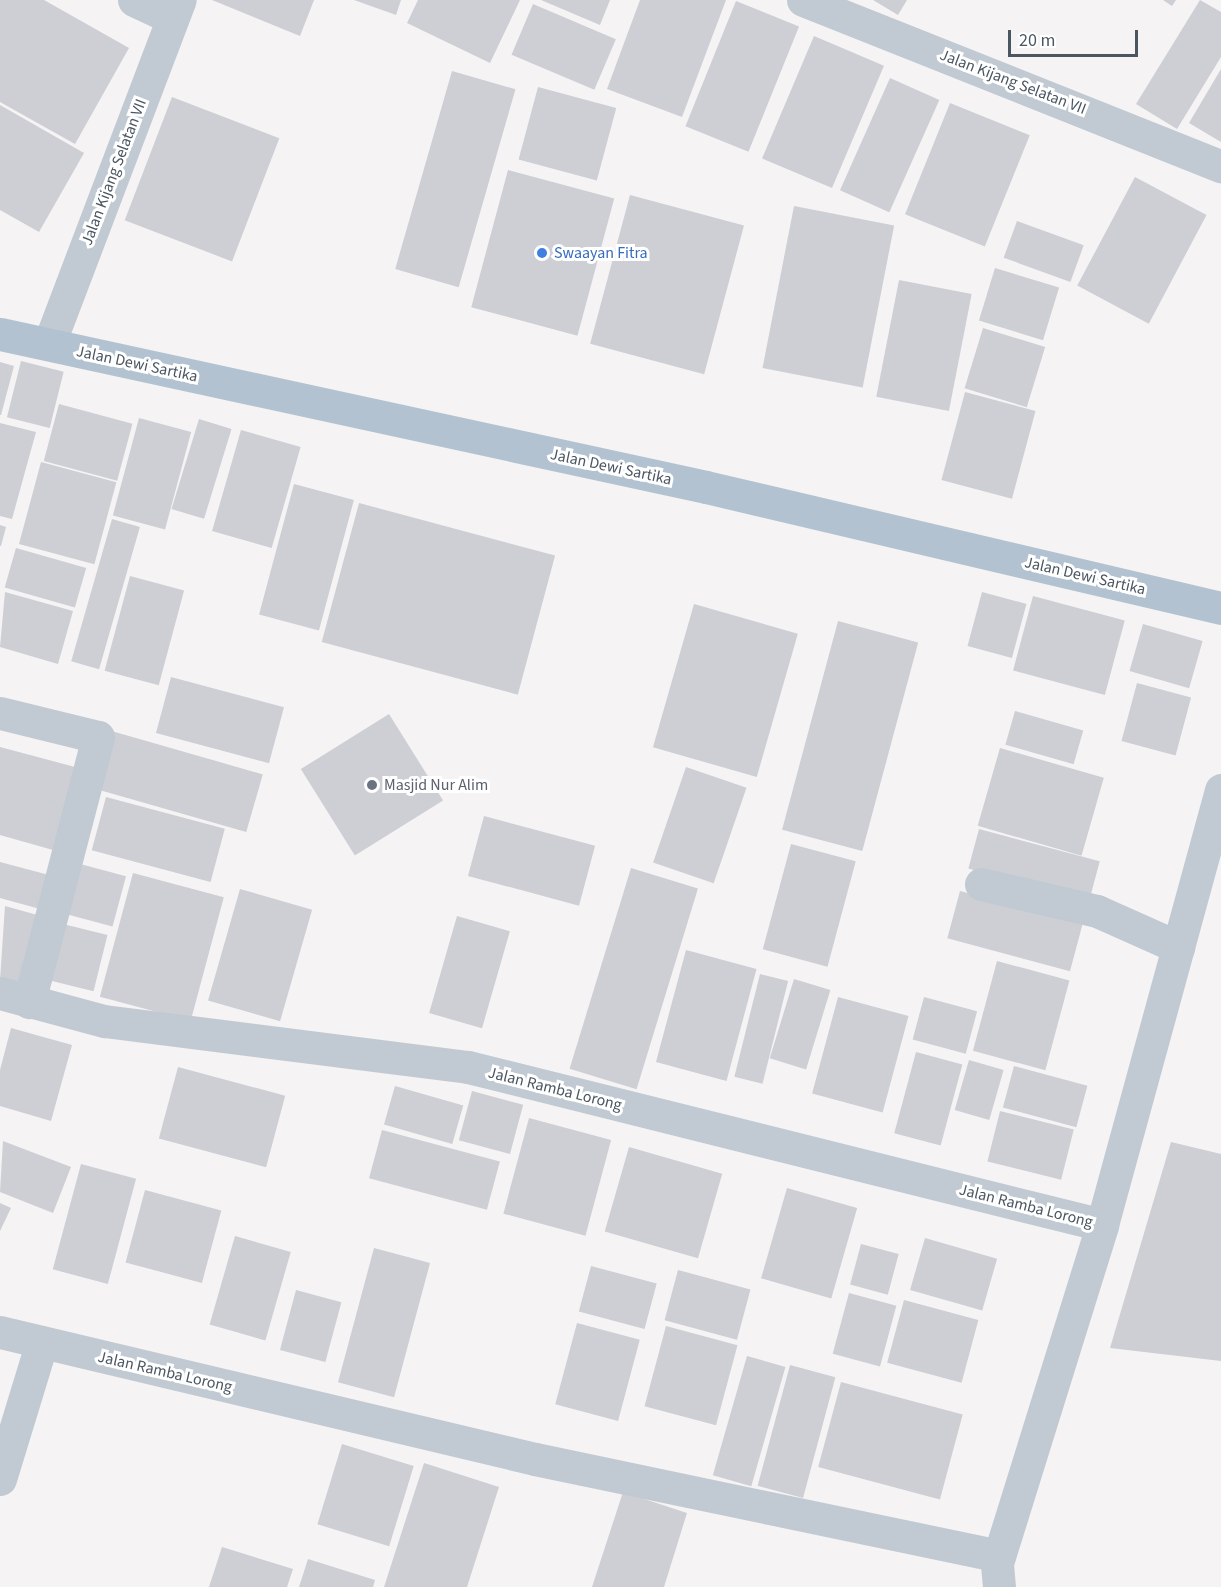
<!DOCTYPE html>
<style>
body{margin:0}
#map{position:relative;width:1221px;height:1587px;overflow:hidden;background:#f5f3f3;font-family:"Source Sans 3",sans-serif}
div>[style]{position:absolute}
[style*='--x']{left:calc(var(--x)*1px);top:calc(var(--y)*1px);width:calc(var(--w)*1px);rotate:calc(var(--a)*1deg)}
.building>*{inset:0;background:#cdcfd5;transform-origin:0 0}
.minor>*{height:33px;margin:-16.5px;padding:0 16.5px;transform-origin:16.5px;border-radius:16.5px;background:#c1cad2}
.major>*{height:33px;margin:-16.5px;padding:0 16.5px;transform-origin:16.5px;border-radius:16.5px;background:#b3c2d1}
.dots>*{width:16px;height:16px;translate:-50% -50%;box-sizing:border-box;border:3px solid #fff;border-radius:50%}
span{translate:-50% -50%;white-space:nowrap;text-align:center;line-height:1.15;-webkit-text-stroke:6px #fff;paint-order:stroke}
.street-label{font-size:16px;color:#4a5661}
.shop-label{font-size:16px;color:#366cbe}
.left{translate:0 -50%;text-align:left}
.worship-label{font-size:16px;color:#5b616d}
.scale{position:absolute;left:1008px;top:30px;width:130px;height:27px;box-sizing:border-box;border:3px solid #4a5661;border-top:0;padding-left:8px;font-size:18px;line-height:21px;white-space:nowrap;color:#4a5661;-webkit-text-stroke:4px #fff;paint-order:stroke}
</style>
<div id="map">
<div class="building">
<div style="clip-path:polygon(0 0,44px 0,129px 48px,75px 144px,0 102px)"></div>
<div style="clip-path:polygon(212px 0,314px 0,300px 36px)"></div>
<div style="clip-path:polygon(354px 0,401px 0,396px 15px)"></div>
<div style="clip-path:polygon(418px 0,520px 0,490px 63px,407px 23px)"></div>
<div style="clip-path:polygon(541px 0,610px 0,600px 25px)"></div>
<div style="clip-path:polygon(640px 0,726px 0,682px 117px,607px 89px)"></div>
<div style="clip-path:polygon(873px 0,907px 0,898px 15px)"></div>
<div style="clip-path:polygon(1163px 0,1176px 0,1172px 6px)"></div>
<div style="clip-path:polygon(1200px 0,1221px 12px,1221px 57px,1177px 129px,1136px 104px)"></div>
<div style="left:736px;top:1px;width:68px;height:135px;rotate:22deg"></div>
<div style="left:533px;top:4px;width:90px;height:55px;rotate:23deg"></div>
<div style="left:814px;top:36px;width:76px;height:133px;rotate:23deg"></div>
<div style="clip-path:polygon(1221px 69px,1221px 142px,1189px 123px)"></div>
<div style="left:452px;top:71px;width:66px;height:206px;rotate:16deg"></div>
<div style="left:890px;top:78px;width:54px;height:123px;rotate:24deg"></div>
<div style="left:538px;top:87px;width:81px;height:75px;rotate:15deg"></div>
<div style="left:172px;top:97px;width:115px;height:132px;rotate:21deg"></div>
<div style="left:950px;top:103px;width:86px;height:120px;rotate:22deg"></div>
<div style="clip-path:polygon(0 105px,84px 153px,39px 232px,0 210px)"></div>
<div style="left:508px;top:170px;width:110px;height:142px;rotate:15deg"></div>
<div style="left:1135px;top:177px;width:81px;height:123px;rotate:28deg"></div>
<div style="left:630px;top:195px;width:118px;height:154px;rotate:15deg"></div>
<div style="left:794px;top:206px;width:102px;height:165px;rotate:11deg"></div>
<div style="left:1017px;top:221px;width:71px;height:39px;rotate:20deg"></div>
<div style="left:995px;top:268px;width:67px;height:55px;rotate:17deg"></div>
<div style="left:899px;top:280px;width:74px;height:119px;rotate:11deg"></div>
<div style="left:983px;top:328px;width:65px;height:63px;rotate:17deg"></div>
<div style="left:21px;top:361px;width:44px;height:58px;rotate:14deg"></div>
<div style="clip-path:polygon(0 362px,14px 366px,1px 415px,0 415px)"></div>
<div style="left:965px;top:392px;width:73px;height:91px;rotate:15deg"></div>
<div style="left:59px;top:404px;width:76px;height:59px;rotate:15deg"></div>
<div style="left:139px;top:418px;width:54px;height:101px;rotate:15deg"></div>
<div style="left:199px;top:419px;width:34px;height:94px;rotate:17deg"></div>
<div style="clip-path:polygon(0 423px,36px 432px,12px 519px,0 516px)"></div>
<div style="left:241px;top:430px;width:62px;height:105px;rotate:16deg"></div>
<div style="left:41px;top:462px;width:78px;height:85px;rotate:15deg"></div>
<div style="left:294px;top:484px;width:62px;height:135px;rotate:15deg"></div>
<div style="left:359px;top:503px;width:203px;height:144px;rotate:15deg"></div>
<div style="left:112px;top:519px;width:29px;height:148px;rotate:16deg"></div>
<div style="clip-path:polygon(0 525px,6px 527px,1px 546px,0 546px)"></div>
<div style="left:16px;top:548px;width:73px;height:41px;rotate:16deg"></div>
<div style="left:130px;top:576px;width:56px;height:98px;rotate:15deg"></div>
<div style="clip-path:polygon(5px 592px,73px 611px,58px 664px,0 647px)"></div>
<div style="left:982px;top:592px;width:46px;height:56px;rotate:15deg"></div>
<div style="left:1033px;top:596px;width:95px;height:77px;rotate:15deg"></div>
<div style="left:694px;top:604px;width:108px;height:149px;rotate:16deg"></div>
<div style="left:838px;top:621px;width:83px;height:216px;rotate:15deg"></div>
<div style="left:1143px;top:624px;width:62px;height:49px;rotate:16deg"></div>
<div style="left:171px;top:677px;width:117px;height:58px;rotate:15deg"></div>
<div style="left:1137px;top:683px;width:56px;height:60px;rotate:15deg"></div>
<div style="left:1015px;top:711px;width:71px;height:35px;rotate:16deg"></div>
<div style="left:389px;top:714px;width:102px;height:104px;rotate:58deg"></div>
<div style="left:108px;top:730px;width:161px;height:60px;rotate:16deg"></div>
<div style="clip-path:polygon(0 747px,75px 767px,53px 850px,0 835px)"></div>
<div style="left:1000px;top:748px;width:108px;height:81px;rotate:16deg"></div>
<div style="left:686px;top:767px;width:64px;height:101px;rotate:19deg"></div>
<div style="left:106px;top:797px;width:123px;height:55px;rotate:15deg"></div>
<div style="left:484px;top:816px;width:115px;height:62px;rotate:15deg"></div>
<div style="left:979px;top:829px;width:125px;height:41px;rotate:15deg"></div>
<div style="left:791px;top:844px;width:67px;height:109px;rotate:15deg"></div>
<div style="left:69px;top:861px;width:59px;height:52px;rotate:15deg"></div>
<div style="clip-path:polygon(0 862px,49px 875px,40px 909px,0 898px)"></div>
<div style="left:631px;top:868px;width:70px;height:210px;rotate:17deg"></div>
<div style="left:133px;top:873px;width:94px;height:128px;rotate:15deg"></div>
<div style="left:240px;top:889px;width:75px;height:116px;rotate:16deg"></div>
<div style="left:960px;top:891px;width:127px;height:49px;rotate:15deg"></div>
<div style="clip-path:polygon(5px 906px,41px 916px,22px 985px,0 980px)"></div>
<div style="left:457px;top:916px;width:55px;height:101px;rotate:16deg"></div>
<div style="left:59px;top:923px;width:50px;height:58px;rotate:14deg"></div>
<div style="left:686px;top:950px;width:73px;height:116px;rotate:15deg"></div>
<div style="left:997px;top:961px;width:75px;height:93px;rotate:15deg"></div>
<div style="left:760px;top:974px;width:29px;height:106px;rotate:14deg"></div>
<div style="left:794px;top:979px;width:38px;height:83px;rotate:17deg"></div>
<div style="left:838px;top:997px;width:73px;height:100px;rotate:15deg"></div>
<div style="left:924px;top:997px;width:55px;height:44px;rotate:15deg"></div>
<div style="clip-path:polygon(11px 1028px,72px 1045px,51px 1121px,0 1106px,0 1070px)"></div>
<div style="left:916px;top:1052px;width:48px;height:84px;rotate:15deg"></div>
<div style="left:969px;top:1060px;width:36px;height:52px;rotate:16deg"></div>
<div style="left:1014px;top:1066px;width:76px;height:43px;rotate:15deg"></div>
<div style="left:178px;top:1067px;width:111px;height:74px;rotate:15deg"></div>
<div style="left:395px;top:1086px;width:71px;height:40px;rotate:16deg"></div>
<div style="left:472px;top:1091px;width:53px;height:51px;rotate:15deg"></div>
<div style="left:1000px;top:1111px;width:76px;height:52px;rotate:14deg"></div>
<div style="left:529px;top:1118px;width:85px;height:99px;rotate:15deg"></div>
<div style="left:382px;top:1130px;width:122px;height:50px;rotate:15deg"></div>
<div style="clip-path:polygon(3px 1141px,71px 1167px,53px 1213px,0 1192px)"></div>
<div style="clip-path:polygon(1171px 1142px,1221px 1154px,1221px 1361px,1110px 1348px)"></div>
<div style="left:629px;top:1147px;width:97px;height:88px;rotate:16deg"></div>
<div style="left:81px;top:1164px;width:57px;height:109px;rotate:15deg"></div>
<div style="left:787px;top:1188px;width:73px;height:94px;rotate:16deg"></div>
<div style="left:145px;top:1190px;width:79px;height:75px;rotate:15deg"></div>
<div style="clip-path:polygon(0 1203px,11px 1208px,0 1231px)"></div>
<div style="left:235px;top:1236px;width:58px;height:92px;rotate:16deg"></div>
<div style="left:925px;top:1238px;width:75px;height:54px;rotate:16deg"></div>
<div style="left:861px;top:1244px;width:39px;height:42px;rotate:15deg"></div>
<div style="left:374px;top:1248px;width:58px;height:139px;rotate:15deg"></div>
<div style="left:591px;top:1266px;width:68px;height:47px;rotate:15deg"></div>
<div style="left:678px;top:1270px;width:75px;height:52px;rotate:15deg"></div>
<div style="left:296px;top:1290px;width:47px;height:62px;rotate:15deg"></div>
<div style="left:849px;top:1293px;width:49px;height:63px;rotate:15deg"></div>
<div style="left:904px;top:1300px;width:77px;height:65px;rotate:15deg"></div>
<div style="left:577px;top:1323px;width:65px;height:84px;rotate:15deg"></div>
<div style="left:666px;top:1326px;width:74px;height:83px;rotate:15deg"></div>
<div style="left:747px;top:1356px;width:40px;height:124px;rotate:16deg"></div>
<div style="left:790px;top:1365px;width:47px;height:125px;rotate:15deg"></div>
<div style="left:841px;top:1382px;width:126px;height:88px;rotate:15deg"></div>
<div style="left:342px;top:1444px;width:75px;height:84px;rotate:17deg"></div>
<div style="clip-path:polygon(424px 1463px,499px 1487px,467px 1587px,384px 1587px)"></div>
<div style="clip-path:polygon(623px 1492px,687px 1513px,664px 1587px,592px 1587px)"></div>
<div style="clip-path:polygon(222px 1547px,293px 1569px,287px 1587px,209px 1587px)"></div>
<div style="clip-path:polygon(308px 1559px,375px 1580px,373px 1587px,299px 1587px)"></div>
</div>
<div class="minor">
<div style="--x:134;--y:0;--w:42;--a:25.3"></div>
<div style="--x:803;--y:0;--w:450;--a:21.7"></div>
<div style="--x:49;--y:344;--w:368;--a:-69.2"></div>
<div style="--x:0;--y:713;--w:101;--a:13.8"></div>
<div style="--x:98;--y:737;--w:274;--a:104.6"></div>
<div style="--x:981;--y:884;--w:119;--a:13.1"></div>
<div style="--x:1097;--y:911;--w:89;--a:24"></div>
<div style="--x:0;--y:993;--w:108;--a:15.1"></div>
<div style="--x:104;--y:1021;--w:367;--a:7.2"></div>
<div style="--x:468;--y:1067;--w:653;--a:13.99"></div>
<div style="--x:0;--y:1332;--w:550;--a:13.35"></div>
<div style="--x:535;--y:1459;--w:474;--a:11.8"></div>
<div style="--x:0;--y:1479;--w:143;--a:-73"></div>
<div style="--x:999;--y:1587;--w:24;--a:-95"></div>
<div style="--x:997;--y:1563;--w:354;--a:-72.7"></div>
<div style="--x:1102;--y:1225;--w:451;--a:-74.7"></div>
</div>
<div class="major">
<div style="--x:0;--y:334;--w:722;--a:12.23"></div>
<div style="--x:706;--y:487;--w:529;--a:13.22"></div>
</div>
<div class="dots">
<div style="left:542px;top:253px;background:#3f7fe0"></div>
<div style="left:372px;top:785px;background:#6b7280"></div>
</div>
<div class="street-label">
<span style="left:1013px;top:82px;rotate:21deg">Jalan Kijang Selatan VII</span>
<span style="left:114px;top:172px;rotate:-69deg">Jalan Kijang Selatan VII</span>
<span style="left:137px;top:364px;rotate:12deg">Jalan Dewi Sartika</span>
<span style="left:611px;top:467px;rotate:12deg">Jalan Dewi Sartika</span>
<span style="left:1085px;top:576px;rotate:13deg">Jalan Dewi Sartika</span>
<span style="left:555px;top:1089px;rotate:14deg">Jalan Ramba Lorong</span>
<span style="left:1026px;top:1206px;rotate:14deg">Jalan Ramba Lorong</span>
<span style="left:165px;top:1372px;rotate:13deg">Jalan Ramba Lorong</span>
</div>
<div class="shop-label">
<span class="left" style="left:554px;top:253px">Swaayan Fitra</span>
</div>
<div class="worship-label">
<span class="left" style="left:384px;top:785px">Masjid Nur Alim</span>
</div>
<div class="scale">20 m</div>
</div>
